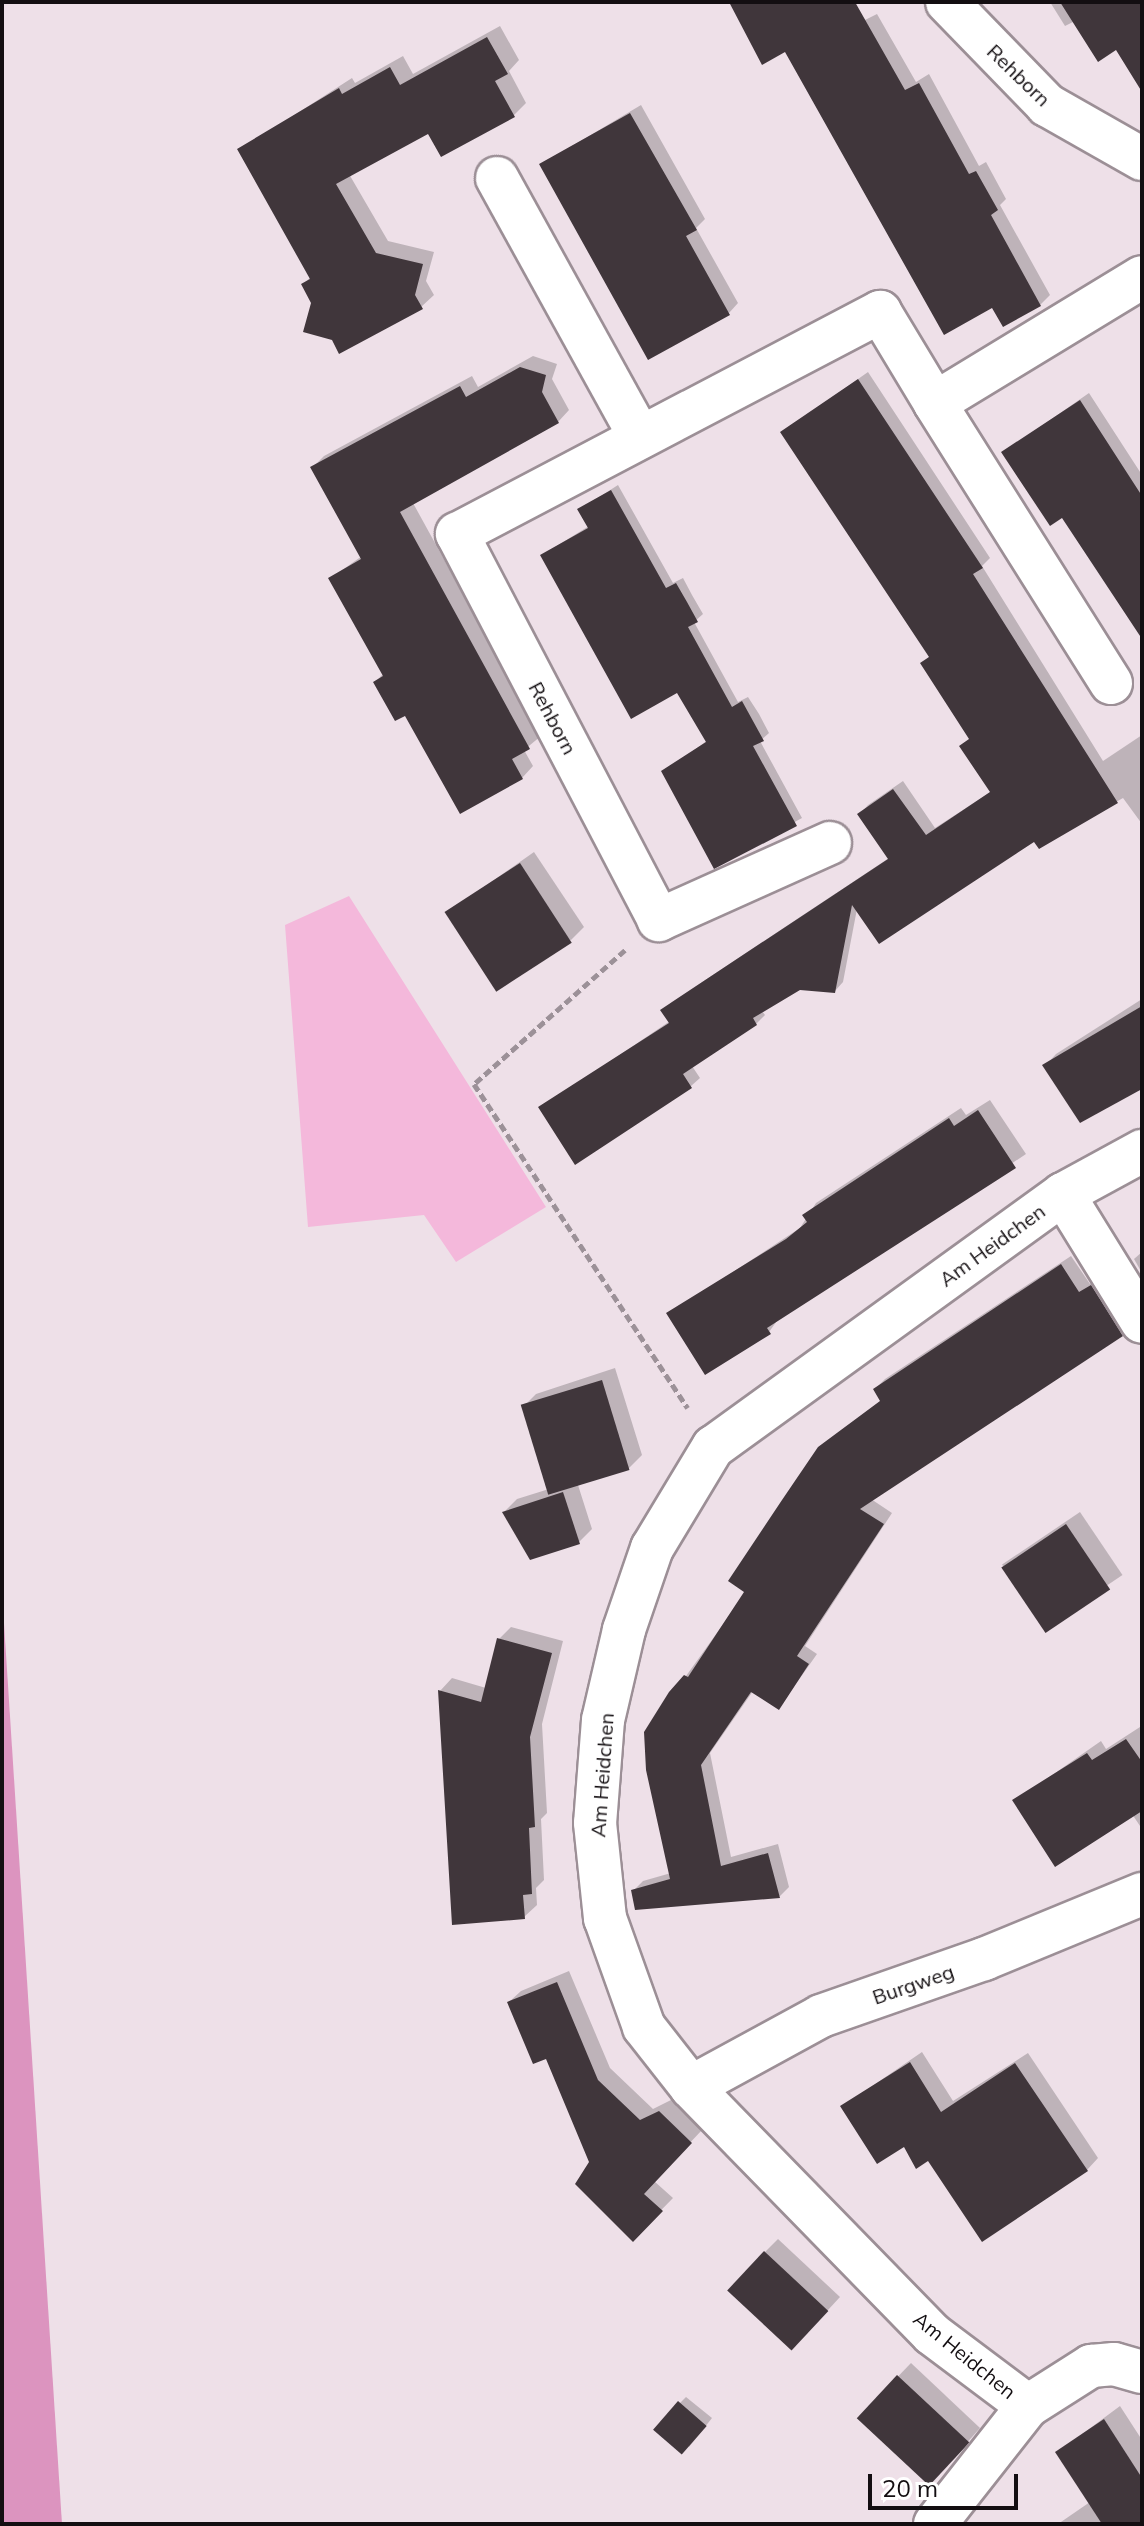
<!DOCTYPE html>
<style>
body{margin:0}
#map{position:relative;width:1144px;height:2526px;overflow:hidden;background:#eee0e8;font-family:Mulish,sans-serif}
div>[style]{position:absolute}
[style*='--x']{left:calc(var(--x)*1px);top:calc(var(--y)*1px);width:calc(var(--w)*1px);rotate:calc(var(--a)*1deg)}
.green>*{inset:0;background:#f4b8db}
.forest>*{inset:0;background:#dc94bf}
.shadow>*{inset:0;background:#0003;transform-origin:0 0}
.building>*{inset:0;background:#40363b;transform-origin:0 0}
.path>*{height:5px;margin-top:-2.5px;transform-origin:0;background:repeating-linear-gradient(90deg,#9c9198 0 8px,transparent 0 12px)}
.roads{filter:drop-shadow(2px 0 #9c8f96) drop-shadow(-2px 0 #9c8f96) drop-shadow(0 2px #9c8f96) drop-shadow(0 -2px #9c8f96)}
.minor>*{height:42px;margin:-21px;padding:0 21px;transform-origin:21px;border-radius:21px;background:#fff}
span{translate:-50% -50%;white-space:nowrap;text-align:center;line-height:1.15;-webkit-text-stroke:8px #fff;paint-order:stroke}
.street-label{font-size:20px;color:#130e11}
.frame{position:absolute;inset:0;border:4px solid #130e11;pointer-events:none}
.scale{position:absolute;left:868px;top:2474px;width:150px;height:36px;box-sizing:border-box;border:4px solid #130e11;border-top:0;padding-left:10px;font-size:24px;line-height:28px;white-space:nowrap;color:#130e11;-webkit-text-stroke:6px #fff;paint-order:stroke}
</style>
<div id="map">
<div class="green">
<div style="clip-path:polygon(349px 896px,546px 1207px,456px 1262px,424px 1215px,308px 1227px,285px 925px)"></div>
</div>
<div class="forest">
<div style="clip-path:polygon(2px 1592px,62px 2524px,2px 2524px)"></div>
</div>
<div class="shadow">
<div style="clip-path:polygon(732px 2px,841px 2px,853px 26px,877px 14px,916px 82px,929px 74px,979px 166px,986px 162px,1006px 199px,1000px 205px,1050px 295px,1040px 305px,993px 305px,786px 50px)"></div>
<div style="clip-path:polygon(1050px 2px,1142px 2px,1142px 88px,1117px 48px,1075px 21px,1065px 26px)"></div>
<div style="clip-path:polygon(500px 26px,519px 60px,509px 71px,526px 103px,514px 115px,428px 131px,349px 174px,388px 241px,434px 252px,426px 281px,434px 295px,421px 307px,313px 302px,303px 284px,311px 277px,240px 150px,352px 78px,355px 83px,403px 56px,413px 74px)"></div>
<div style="clip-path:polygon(641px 105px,705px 219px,696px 228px,738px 303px,729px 313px,542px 164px)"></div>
<div style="clip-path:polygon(533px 356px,557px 364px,552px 379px,569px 410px,558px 422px,413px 503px,541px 736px,524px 750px,533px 766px,522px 778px,406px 713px,375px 682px,384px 673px,331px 578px,362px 556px,313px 467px,324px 456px,472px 376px,478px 387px)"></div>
<div style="clip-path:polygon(868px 372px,990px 558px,982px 566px,1103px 761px,1142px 735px,1142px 824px,1123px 798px,1040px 846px,1035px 839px,857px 909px,843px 982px,835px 991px,800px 988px,762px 1011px,765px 1015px,756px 1024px,692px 1066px,700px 1078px,691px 1086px,576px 1162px,541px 1108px,670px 1021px,663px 1010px,672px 1002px,889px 858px,860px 814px,868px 805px,903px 781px,935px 828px,992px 791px,970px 738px,922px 664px,931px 655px,783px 432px)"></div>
<div style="clip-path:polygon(1089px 393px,1142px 475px,1142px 635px,1063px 515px,1004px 452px)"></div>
<div style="clip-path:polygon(618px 485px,673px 583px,683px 578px,692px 595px,703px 614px,694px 622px,738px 702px,748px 697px,759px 714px,769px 733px,760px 741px,802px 818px,715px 866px,664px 772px,708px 740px,678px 691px,542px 555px,589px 526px,579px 510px)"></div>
<div style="clip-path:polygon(534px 852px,584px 927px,571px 940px,447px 913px)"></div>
<div style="clip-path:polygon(1142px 999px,1142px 1083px,1045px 1066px,1056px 1054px)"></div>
<div style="clip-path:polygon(990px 1100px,1026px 1154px,779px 1318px,769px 1332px,669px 1314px,800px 1228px,816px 1203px,961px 1108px,966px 1115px)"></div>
<div style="clip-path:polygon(1142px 1252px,1142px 1273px,1134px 1259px)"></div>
<div style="clip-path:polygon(1071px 1256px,1090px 1284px,1101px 1277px,1131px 1324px,871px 1499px,892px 1513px,805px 1646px,817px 1654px,779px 1708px,753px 1691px,710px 1753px,731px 1857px,778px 1844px,789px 1887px,780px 1896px,633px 1891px,643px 1881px,671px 1873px,686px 1676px,747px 1591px,819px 1448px,882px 1400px,875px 1389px,885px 1379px)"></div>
<div style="clip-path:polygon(615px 1368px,642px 1455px,629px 1468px,578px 1485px,592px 1529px,579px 1542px,504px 1512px,517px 1499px,549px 1489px,523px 1407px,536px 1394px)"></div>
<div style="left:1080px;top:1512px;width:76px;height:94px;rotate:56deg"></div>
<div style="clip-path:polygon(511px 1627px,563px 1641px,542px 1724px,547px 1813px,541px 1819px,544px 1880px,536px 1888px,537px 1905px,524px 1917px,454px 1923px,440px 1691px,452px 1678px,486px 1688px,499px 1639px)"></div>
<div style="clip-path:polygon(1140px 1727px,1142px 1829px,1132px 1814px,1015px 1801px,1101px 1741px,1106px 1749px)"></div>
<div style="clip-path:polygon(569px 1971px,610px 2068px,653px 2109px,671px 2100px,702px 2130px,654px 2181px,673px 2198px,633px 2239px,591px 2162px,547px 2056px,509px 2002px,521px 1991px)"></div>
<div style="clip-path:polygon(922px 2052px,953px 2101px,1028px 2053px,1098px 2158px,1087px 2170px,929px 2159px,843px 2106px)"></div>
<div style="clip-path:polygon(778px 2239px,840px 2297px,804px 2336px,765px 2252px)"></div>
<div style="clip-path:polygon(911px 2363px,980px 2428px,942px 2471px,859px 2417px)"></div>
<div style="clip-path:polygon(686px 2397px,712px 2418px,689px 2447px,680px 2403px)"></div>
<div style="clip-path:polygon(1120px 2406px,1142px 2440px,1142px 2524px,1058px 2524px,1090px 2502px,1058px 2452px)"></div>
</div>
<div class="building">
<div style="clip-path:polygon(729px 2px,855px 2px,905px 90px,919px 83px,969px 174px,976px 171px,998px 210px,991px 215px,1041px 306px,1003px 327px,992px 308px,944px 335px,785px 52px,762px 65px)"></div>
<div style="clip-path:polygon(1060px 2px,1142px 2px,1142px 92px,1116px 50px,1098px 62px)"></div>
<div style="clip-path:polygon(487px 37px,508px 74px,495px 81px,515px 117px,441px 157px,428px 134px,336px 184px,376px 253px,423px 264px,415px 295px,423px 309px,339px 354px,332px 340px,303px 332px,311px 303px,301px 284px,310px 279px,237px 149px,339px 88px,342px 94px,390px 67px,400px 85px)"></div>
<div style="clip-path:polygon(630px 113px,697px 230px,686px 236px,730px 315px,648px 360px,539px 164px)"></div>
<div style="clip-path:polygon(520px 367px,546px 375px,542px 392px,559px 423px,400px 512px,530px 749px,512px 759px,523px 779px,460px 814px,405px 716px,395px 721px,373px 682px,383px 676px,328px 578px,361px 559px,310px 467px,460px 386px,466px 397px)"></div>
<div style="clip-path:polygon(858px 379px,983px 568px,973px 574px,1118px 803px,1039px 849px,1034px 842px,879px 944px,852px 905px,835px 993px,800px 990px,753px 1018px,757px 1025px,683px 1074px,692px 1088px,575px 1165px,538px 1107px,669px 1023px,660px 1010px,888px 859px,857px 814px,893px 789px,926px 835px,990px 792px,959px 746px,969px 739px,920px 663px,929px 657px,780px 432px)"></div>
<div style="clip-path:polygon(1080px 400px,1142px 496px,1142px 639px,1062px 518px,1050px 526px,1001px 452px)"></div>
<div style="clip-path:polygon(611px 490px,666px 588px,676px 583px,687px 602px,698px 622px,688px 627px,732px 707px,742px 701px,764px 741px,753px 746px,797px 826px,714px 869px,661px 771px,706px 742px,677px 693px,631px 719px,540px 555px,588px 528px,577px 509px)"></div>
<div style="left:520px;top:863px;width:95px;height:90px;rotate:57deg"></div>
<div style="clip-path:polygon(1142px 1006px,1142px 1089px,1080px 1123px,1042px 1065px)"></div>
<div style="clip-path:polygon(978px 1110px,1016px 1168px,767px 1328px,771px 1334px,705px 1375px,666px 1313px,786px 1239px,807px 1222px,802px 1215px,949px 1118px,954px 1126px)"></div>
<div style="clip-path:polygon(1061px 1264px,1079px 1292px,1091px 1285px,1123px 1336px,860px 1509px,884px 1524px,797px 1656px,809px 1664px,779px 1710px,751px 1692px,701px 1765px,721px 1866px,768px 1853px,780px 1898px,635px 1910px,631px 1890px,670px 1879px,646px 1770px,644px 1732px,669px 1692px,684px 1675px,688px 1677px,744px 1592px,728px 1581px,782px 1500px,818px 1447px,880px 1401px,873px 1389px)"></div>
<div style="left:602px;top:1380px;width:94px;height:85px;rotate:73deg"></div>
<div style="clip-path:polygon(563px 1492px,580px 1544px,530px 1560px,502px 1512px)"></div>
<div style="left:1066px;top:1524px;width:79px;height:78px;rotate:56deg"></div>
<div style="clip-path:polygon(497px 1638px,552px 1653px,530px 1737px,535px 1827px,529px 1828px,532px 1894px,523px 1895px,525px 1919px,452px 1925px,438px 1690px,481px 1702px)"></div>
<div style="clip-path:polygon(1126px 1739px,1142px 1762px,1142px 1811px,1055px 1867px,1012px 1800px,1087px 1753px,1092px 1760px)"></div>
<div style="clip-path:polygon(557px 1982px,598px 2080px,640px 2120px,659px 2111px,692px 2143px,644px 2194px,663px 2211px,633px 2242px,575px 2184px,589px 2162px,546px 2059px,533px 2064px,507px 2002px)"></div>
<div style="clip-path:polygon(910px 2062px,941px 2112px,1015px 2063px,1088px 2171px,982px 2242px,928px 2161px,916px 2169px,904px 2147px,877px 2164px,840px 2106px)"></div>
<div style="left:764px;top:2251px;width:88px;height:54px;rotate:43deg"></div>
<div style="left:897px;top:2375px;width:99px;height:59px;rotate:43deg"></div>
<div style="left:678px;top:2401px;width:38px;height:38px;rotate:41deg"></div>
<div style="clip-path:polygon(1104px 2419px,1142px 2478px,1142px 2524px,1102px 2524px,1055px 2452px)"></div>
</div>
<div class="path">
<div style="--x:625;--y:950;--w:202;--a:138.4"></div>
<div style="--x:474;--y:1084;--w:388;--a:56.6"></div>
</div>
<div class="roads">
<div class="minor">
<div style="--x:947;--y:2;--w:144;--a:45.8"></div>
<div style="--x:1047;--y:105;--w:109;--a:29.6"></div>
<div style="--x:497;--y:178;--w:296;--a:61.1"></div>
<div style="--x:1111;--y:683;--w:331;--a:-122.2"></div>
<div style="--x:935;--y:403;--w:242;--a:-31.3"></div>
<div style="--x:830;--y:843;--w:188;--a:155.8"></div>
<div style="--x:659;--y:920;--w:436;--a:-117.6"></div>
<div style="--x:457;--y:534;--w:478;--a:-27.7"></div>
<div style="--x:880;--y:312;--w:106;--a:58.9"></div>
<div style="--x:1142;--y:1151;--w:90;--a:151.4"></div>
<div style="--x:1063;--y:1194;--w:432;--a:144.1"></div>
<div style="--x:713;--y:1447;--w:118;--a:121.1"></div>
<div style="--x:652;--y:1548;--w:87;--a:108.9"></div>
<div style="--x:624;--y:1630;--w:92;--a:103.1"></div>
<div style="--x:603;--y:1720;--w:103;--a:94.4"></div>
<div style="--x:595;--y:1823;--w:96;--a:84"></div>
<div style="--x:605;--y:1918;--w:116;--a:70.3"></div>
<div style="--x:644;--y:2027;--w:76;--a:51.9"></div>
<div style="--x:691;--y:2087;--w:345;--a:45.7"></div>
<div style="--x:932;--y:2334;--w:120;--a:36.9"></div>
<div style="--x:1028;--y:2406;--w:75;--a:-32.4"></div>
<div style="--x:1091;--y:2366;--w:23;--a:-5"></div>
<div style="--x:1114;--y:2364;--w:29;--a:16"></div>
<div style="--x:1063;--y:1194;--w:150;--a:58.3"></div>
<div style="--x:691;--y:2087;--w:148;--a:-28.6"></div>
<div style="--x:821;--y:2016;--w:173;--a:-19.3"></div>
<div style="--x:984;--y:1959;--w:171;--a:-22.4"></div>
<div style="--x:935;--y:2524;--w:150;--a:-51.8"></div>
</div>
</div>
<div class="street-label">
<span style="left:1019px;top:75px;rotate:44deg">Rehborn</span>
<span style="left:553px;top:718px;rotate:62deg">Rehborn</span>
<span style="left:992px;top:1245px;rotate:-36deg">Am Heidchen</span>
<span style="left:602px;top:1775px;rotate:-86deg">Am Heidchen</span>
<span style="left:913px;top:1984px;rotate:-19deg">Burgweg</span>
<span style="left:965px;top:2355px;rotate:39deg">Am Heidchen</span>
</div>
<div class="frame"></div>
<div class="scale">20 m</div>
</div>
